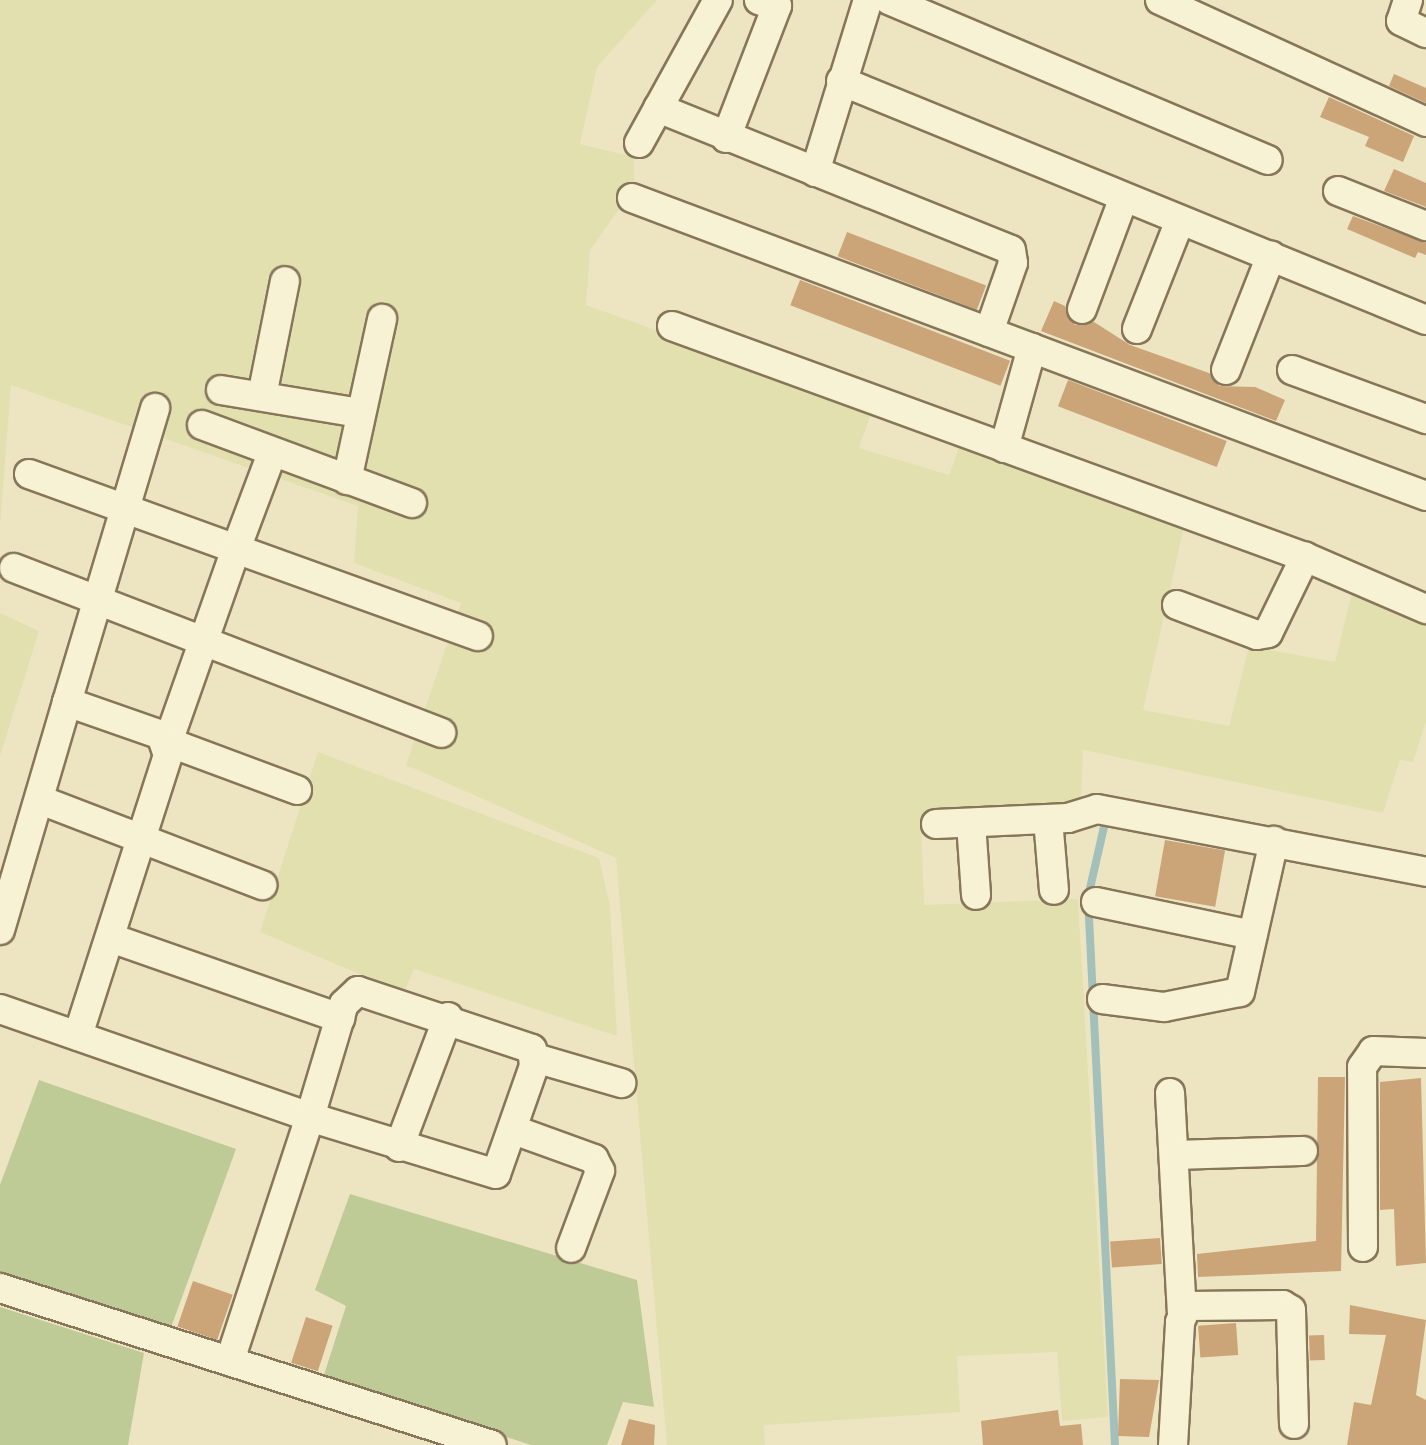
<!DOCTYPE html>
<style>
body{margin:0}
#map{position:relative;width:1426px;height:1445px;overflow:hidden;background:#ede5c2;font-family:"IBM Plex Serif",serif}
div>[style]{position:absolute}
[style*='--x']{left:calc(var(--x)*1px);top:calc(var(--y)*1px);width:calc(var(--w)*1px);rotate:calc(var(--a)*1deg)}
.farmland>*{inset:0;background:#e3e0af}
.green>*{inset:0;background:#bfcb96}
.stream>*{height:8px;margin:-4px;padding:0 4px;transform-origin:4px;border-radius:4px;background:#a4c0bb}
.building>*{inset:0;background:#cba478;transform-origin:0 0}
.roads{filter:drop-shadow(2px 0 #877659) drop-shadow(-2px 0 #877659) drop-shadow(0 2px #877659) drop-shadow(0 -2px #877659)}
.street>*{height:28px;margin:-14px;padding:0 14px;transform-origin:14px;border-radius:14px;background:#f8f2d5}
span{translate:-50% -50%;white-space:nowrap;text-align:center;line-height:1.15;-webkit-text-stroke:9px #f5eed1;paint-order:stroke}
</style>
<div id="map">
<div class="farmland">
<div style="clip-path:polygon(0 0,657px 0,597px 67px,580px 144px,634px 157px,634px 188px,590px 250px,586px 305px,873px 408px,859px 448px,949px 475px,961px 442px,1185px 522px,1143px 710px,1229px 726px,1249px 646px,1335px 662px,1353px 588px,1426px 616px,1426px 722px,1413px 762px,1400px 760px,1383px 813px,1083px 750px,1081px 803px,1059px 813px,921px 817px,924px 905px,1078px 899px,1108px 1417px,1062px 1421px,1057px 1352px,957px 1356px,960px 1412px,764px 1425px,765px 1445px,667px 1445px,616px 858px,406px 765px,461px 603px,354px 563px,358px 506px,11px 385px,0 525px)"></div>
<div style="clip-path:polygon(0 613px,39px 631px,0 756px)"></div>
<div style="clip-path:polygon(318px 752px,599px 858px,610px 906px,617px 1036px,414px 969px,404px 993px,260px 932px)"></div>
</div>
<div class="green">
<div style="clip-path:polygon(39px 1080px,236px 1149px,169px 1333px,0 1277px,0 1185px)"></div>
<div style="clip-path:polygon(350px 1194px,637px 1280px,654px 1407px,623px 1402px,607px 1445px,531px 1445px,323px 1378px,346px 1306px,315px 1290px)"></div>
<div style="clip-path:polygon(0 1307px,144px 1353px,128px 1445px,0 1445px)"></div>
</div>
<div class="stream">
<div style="--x:1106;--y:818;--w:81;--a:102.8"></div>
<div style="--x:1088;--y:897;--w:549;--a:87.18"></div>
</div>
<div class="building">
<div style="clip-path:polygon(1394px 74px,1426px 88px,1426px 103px,1389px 86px)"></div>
<div style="clip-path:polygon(1329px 97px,1414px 136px,1403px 162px,1365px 146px,1369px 137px,1320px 117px)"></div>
<div style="clip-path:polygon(1394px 169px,1426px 183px,1426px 207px,1384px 191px)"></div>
<div style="clip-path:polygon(1353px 216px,1426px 243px,1426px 255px,1418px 252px,1415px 258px,1347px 229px)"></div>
<div style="left:847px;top:232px;width:149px;height:26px;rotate:21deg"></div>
<div style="left:800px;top:280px;width:225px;height:27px;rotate:21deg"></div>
<div style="clip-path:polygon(1054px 301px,1065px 306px,1075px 325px,1094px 322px,1130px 345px,1209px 373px,1219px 386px,1255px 387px,1285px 400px,1276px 421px,1041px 331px)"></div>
<div style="left:1068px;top:380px;width:170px;height:28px;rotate:21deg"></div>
<div style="left:1165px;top:840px;width:61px;height:57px;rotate:10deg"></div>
<div style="clip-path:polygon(1318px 1077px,1345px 1077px,1341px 1271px,1198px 1277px,1197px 1254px,1316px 1241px)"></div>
<div style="clip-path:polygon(1421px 1078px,1426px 1263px,1396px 1266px,1394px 1209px,1380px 1210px,1380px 1082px)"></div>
<div style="left:1160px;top:1238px;width:26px;height:50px;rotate:86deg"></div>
<div style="left:193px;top:1281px;width:42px;height:48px;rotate:19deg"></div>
<div style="clip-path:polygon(1350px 1305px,1426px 1320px,1416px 1395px,1426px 1400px,1426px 1445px,1347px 1445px,1354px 1402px,1371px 1405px,1386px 1335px,1349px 1334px)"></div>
<div style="left:306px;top:1317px;width:28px;height:48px;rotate:18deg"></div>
<div style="left:1236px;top:1323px;width:32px;height:38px;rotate:86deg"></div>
<div style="left:1324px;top:1335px;width:25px;height:15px;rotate:88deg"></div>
<div style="clip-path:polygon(1120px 1379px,1159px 1380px,1149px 1437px,1118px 1436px)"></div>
<div style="clip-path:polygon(1058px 1410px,1060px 1426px,1081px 1424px,1083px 1445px,983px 1445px,981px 1421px)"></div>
<div style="clip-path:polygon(629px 1419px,655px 1425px,654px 1445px,621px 1445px)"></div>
</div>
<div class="roads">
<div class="street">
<div style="--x:889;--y:0;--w:411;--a:22.9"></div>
<div style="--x:1160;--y:0;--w:293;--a:24.6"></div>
<div style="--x:1408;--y:0;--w:22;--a:108"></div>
<div style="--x:1401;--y:21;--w:28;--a:26"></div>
<div style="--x:841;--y:81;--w:632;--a:22.22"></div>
<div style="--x:658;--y:108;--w:380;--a:21.9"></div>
<div style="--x:1011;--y:250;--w:13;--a:81"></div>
<div style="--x:1013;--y:263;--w:73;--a:109.2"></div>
<div style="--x:726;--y:138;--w:142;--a:-68.9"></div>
<div style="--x:777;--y:6;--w:19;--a:-162"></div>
<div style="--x:639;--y:143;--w:163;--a:-61.1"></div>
<div style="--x:815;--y:172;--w:180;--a:-72.9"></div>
<div style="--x:1338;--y:191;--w:95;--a:21.7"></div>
<div style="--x:632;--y:198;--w:848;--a:20.57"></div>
<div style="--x:1082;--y:309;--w:116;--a:-69.4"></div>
<div style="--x:672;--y:326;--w:674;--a:20.05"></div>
<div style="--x:1305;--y:557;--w:132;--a:23.3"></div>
<div style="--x:1137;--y:329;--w:114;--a:-68.4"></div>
<div style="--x:1226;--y:370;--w:123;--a:-68.5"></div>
<div style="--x:1292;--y:370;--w:143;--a:20.1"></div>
<div style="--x:221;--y:390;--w:141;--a:9.4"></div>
<div style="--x:262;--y:396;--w:117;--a:-78.7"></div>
<div style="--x:202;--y:425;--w:224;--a:20.4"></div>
<div style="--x:1004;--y:448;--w:104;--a:-74.4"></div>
<div style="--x:29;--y:474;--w:220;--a:19.9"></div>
<div style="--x:236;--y:549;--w:103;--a:-69.4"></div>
<div style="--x:347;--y:480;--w:165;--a:-77.7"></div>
<div style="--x:14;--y:568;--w:458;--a:21.1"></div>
<div style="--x:1177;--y:605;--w:85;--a:20.6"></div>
<div style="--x:1257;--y:635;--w:11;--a:-10"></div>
<div style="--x:1268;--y:633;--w:85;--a:-64"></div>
<div style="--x:67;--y:702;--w:307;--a:-73.3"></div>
<div style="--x:297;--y:790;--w:138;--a:-159.6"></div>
<div style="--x:168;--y:742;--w:205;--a:-70.6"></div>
<div style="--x:236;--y:549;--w:257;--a:19.8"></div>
<div style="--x:43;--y:801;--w:235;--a:21"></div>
<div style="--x:1048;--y:819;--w:71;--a:85.2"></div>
<div style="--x:971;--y:823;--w:72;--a:86"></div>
<div style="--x:936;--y:824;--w:132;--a:-2.6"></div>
<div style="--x:1068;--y:818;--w:30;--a:-17"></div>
<div style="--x:1097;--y:809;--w:335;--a:10.8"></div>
<div style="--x:1096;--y:902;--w:160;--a:11.9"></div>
<div style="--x:0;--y:930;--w:238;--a:-73.6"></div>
<div style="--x:67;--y:702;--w:100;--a:19.3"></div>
<div style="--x:161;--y:735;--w:21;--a:71"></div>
<div style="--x:168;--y:755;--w:295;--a:107.8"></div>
<div style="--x:111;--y:938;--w:243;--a:19.3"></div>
<div style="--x:1102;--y:999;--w:63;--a:7.4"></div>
<div style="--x:1164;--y:1007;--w:77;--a:-11.2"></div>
<div style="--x:1240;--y:992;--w:155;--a:-77.3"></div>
<div style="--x:0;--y:1009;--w:328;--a:19.2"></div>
<div style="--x:310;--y:1117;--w:118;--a:-73.3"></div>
<div style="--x:344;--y:1004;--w:19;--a:-43"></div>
<div style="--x:358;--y:991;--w:183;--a:18.4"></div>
<div style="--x:532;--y:1049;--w:17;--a:83"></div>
<div style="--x:534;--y:1066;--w:114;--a:109.4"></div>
<div style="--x:496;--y:1174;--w:195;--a:-163"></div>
<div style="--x:310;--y:1117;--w:257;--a:108.2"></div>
<div style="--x:535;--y:1058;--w:90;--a:16.2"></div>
<div style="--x:1170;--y:1093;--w:220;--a:86.9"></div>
<div style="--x:514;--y:1130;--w:85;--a:19.9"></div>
<div style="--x:594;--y:1159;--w:13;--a:63"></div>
<div style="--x:600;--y:1171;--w:82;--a:110.6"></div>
<div style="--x:399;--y:1147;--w:139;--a:-69.3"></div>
<div style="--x:1174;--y:1155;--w:129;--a:-1.8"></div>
<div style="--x:1363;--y:1247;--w:180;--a:-90.3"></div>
<div style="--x:1362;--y:1067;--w:19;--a:-55"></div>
<div style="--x:1373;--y:1051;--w:53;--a:2.2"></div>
<div style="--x:0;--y:1288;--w:516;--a:17.7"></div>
<div style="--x:1173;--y:1445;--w:123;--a:-86.7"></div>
<div style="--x:1180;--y:1322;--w:17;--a:-66"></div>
<div style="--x:1187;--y:1306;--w:96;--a:-0.6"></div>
<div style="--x:1283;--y:1305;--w:9;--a:32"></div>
<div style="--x:1291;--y:1310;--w:114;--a:88.5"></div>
</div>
</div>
</div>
